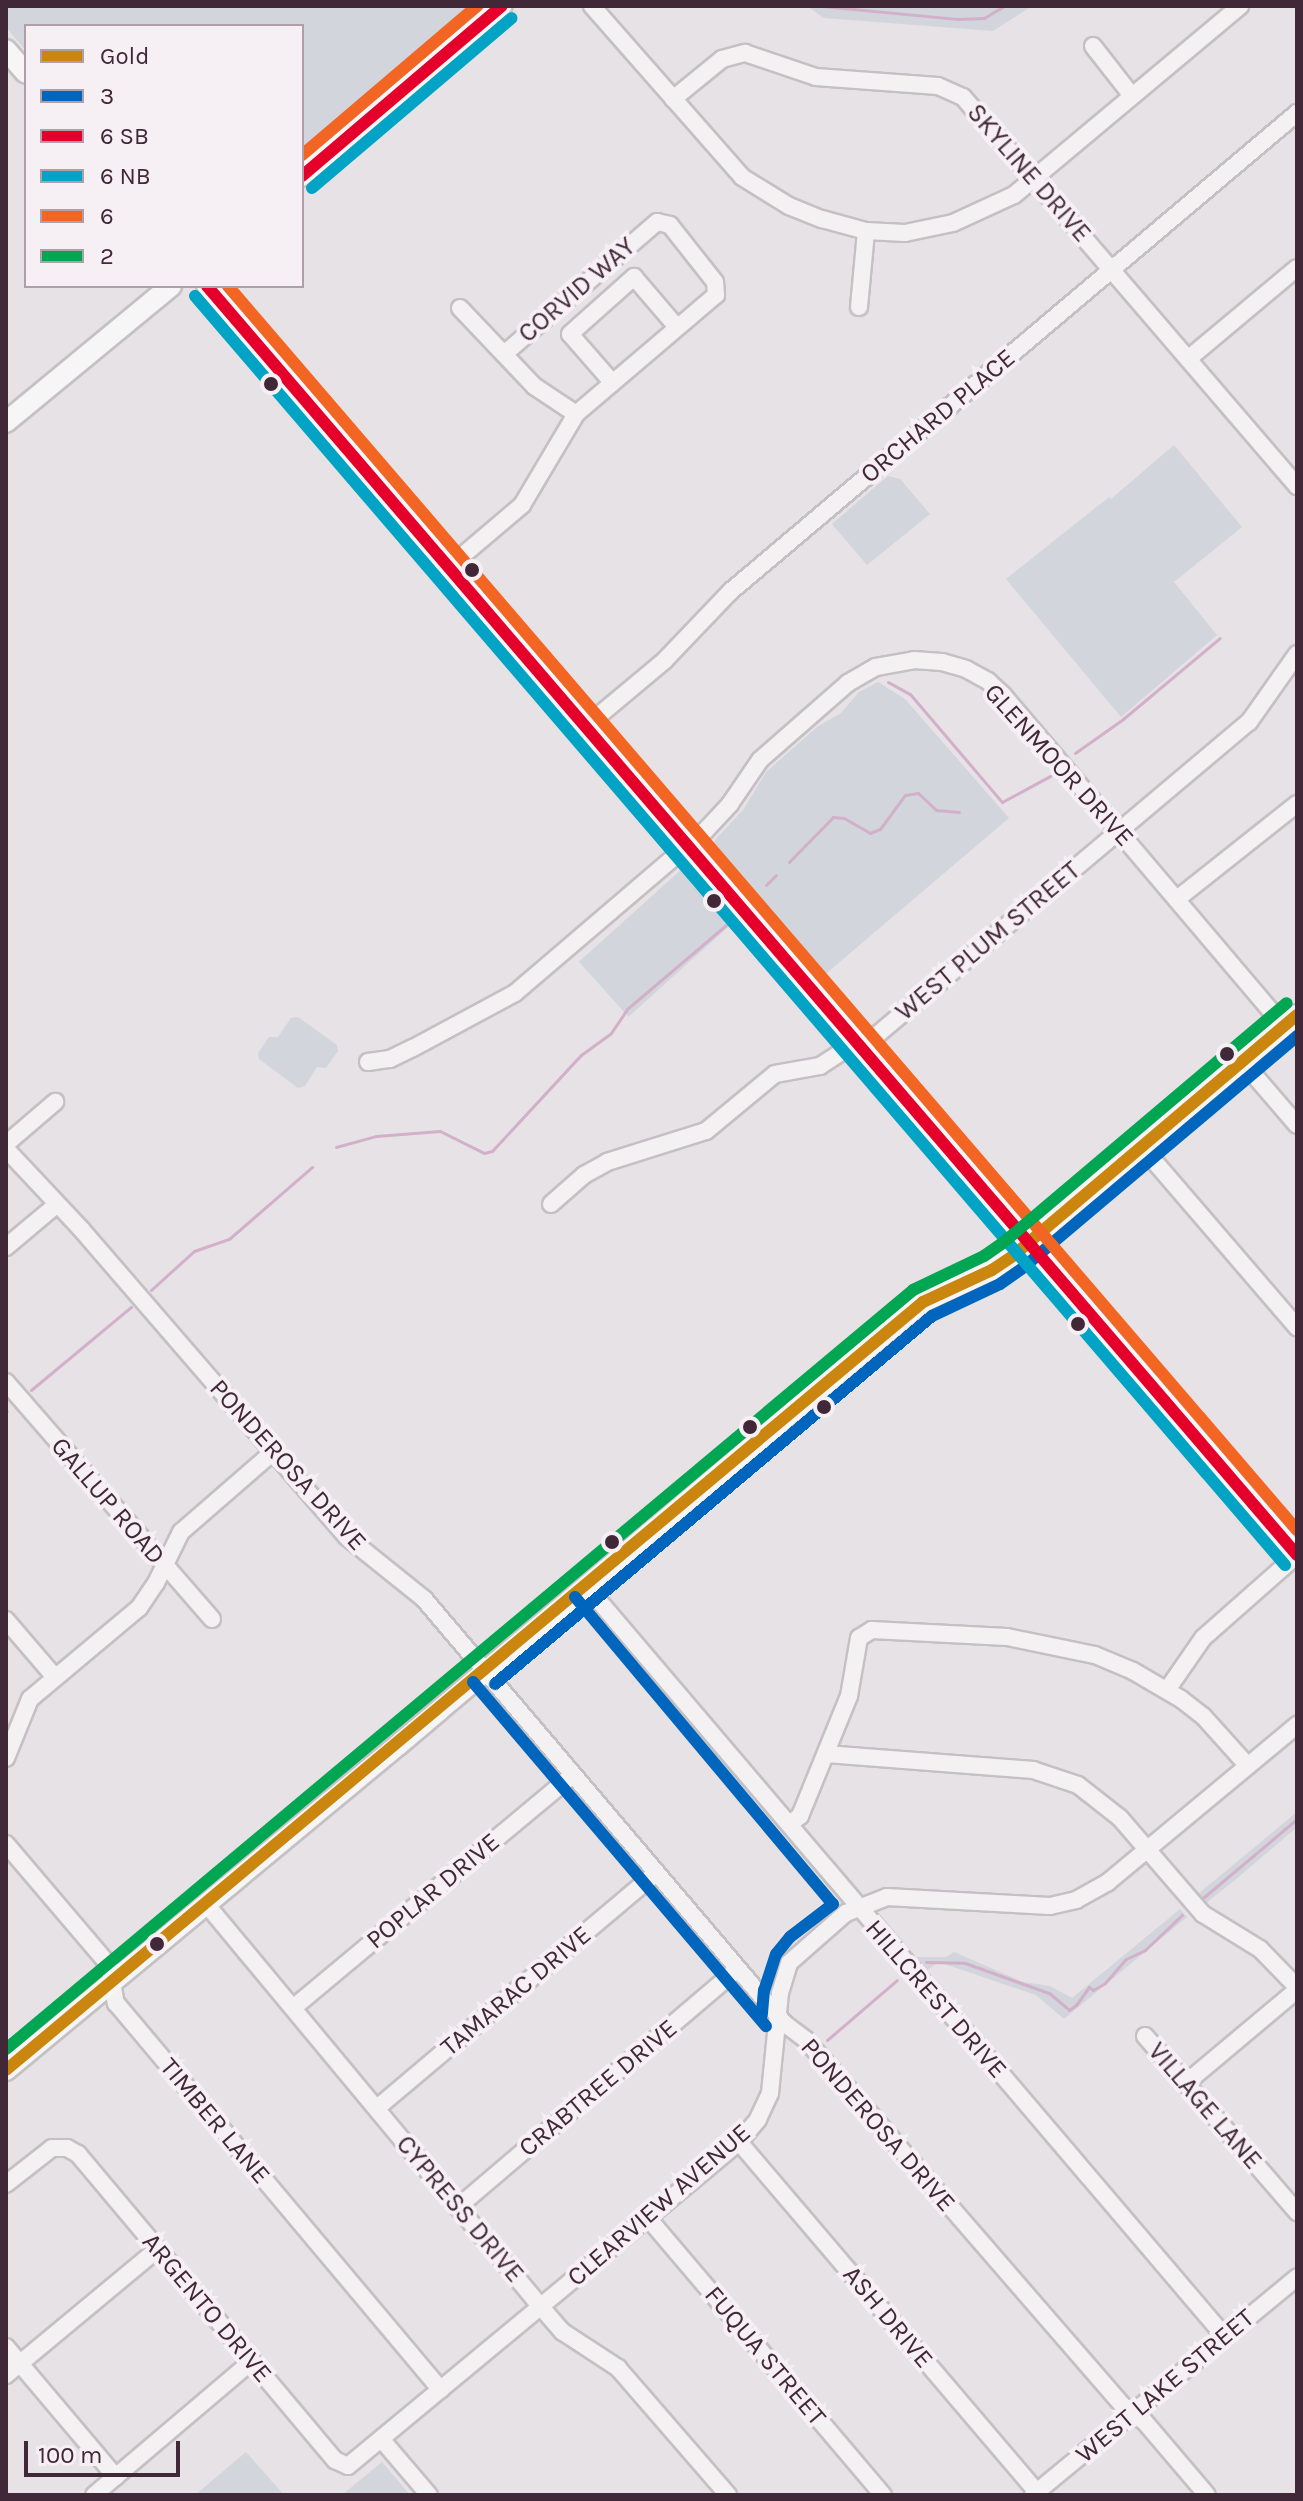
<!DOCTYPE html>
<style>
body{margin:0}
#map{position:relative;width:1303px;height:2501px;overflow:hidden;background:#e7e2e5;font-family:Karla,sans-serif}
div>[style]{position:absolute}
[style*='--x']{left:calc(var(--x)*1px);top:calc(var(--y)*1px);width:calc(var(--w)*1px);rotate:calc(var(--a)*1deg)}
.green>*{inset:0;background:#d2d5db;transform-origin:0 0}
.stream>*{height:3px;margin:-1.5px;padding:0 1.5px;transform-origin:1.5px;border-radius:1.5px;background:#d3b0ca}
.roads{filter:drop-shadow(2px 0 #c5c0c3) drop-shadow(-2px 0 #c5c0c3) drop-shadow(0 2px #c5c0c3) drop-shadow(0 -2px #c5c0c3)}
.minor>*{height:16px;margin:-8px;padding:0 8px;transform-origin:8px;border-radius:8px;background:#f4f1f3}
.major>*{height:20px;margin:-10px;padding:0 10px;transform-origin:10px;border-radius:10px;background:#f6f6f6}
.bus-1>*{height:12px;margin:-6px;padding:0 6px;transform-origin:6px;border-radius:6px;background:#ca860e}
.bus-2>*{height:12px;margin:-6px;padding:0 6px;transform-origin:6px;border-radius:6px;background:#0065bd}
.bus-3>*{height:12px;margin:-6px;padding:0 6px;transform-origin:6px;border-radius:6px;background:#e4002b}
.bus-4>*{height:12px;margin:-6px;padding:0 6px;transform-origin:6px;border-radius:6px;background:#03a3c6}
.bus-5>*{height:12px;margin:-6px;padding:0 6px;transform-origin:6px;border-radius:6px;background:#f26522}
.bus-6>*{height:12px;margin:-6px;padding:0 6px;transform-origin:6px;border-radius:6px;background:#00a651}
.dots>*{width:22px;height:22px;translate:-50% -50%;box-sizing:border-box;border:4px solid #f6eff4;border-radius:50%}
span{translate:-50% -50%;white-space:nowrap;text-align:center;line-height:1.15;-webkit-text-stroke:8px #f6eff4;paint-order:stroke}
.street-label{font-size:26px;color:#412838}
.frame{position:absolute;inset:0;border:8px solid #412838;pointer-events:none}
.legend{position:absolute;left:24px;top:24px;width:280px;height:264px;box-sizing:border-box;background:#f6eff4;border:2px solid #ae9fa9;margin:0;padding:10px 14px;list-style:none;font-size:24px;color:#412838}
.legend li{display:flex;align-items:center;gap:16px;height:40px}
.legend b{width:40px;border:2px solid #ae9fa9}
.scale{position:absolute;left:24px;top:2441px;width:156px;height:36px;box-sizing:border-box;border:4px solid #412838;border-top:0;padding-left:10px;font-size:24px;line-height:28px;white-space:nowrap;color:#412838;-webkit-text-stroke:6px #f6eff4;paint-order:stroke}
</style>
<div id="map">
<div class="green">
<div style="clip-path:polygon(6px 6px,479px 6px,302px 155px,302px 26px,26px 26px,26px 51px,6px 27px)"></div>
<div style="clip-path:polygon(807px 6px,1032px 6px,993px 31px,824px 18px)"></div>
<div style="clip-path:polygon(1174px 445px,1242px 527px,1174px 582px,1217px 635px,1121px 717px,1006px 579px,1109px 497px,1111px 499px)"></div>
<div style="clip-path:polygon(888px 476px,900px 479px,930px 514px,867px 565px,832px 524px)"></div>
<div style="clip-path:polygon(878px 682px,905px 699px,1009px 818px,822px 977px,711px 850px,715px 840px,743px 810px,766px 772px,817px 727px,841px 713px,859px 692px)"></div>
<div style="left:683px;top:868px;width:74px;height:140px;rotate:48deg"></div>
<div style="clip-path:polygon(298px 1017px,337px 1045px,338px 1051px,326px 1068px,317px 1067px,305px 1086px,298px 1088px,259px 1059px,258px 1053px,269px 1037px,278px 1037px,291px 1018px)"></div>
<div style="clip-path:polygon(1297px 1812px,1296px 1828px,1235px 1880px,1206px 1903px,1198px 1894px)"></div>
<div style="clip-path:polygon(1180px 1909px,1187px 1917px,1064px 2019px,1036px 1995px,939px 1962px,926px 1971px,914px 1957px,946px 1957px,954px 1952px,1023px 1982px,1050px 1986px,1072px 1998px)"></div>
<div style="clip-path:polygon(246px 2452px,284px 2495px,195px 2495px)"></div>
<div style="clip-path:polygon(382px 2462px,410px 2495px,342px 2495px)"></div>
</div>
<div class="stream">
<div style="--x:822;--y:6;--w:137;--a:5.5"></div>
<div style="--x:958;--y:19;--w:26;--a:-2"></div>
<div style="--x:984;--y:18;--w:23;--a:-31"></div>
<div style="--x:888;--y:682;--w:25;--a:29"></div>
<div style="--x:910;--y:694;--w:142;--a:49.6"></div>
<div style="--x:1002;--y:802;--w:55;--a:-28.4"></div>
<div style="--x:1075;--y:753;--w:59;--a:-35.3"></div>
<div style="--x:1123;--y:719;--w:126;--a:-39.9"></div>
<div style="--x:789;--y:862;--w:63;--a:-45.6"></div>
<div style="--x:833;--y:817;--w:11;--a:5"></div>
<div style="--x:844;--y:818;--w:30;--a:30"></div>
<div style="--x:870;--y:833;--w:11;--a:-22"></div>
<div style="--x:880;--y:829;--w:42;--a:-53.7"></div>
<div style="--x:905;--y:795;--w:13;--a:-9"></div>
<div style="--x:918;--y:793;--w:25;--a:43"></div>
<div style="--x:936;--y:810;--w:23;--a:5"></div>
<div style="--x:766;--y:885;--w:14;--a:-45"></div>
<div style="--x:336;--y:1147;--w:41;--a:-15.4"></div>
<div style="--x:376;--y:1136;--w:64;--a:-4.5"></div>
<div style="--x:440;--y:1131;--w:49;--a:26.6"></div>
<div style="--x:484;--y:1153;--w:8;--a:-14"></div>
<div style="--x:492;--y:1151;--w:131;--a:-47.2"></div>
<div style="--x:581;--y:1055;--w:37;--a:-36"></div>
<div style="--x:611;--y:1033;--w:29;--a:-56"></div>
<div style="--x:627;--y:1009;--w:130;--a:-40.3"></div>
<div style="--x:151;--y:1290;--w:58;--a:-42.2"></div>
<div style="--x:194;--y:1251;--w:37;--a:-19"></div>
<div style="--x:229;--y:1239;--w:110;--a:-40.9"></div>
<div style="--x:31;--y:1390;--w:130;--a:-39.7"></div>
<div style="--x:6;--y:1412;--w:1;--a:-45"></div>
<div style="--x:1204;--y:1897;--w:121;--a:-40"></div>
<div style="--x:926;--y:1962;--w:39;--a:1"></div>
<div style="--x:965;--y:1963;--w:89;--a:19.7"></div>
<div style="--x:1049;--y:1993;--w:26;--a:40"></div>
<div style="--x:1069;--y:2010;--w:9;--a:-36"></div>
<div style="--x:1076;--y:2005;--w:22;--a:-54"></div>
<div style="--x:1089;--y:1987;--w:5;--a:37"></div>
<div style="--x:1093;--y:1990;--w:14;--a:-30"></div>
<div style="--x:1105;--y:1983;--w:32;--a:-49"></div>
<div style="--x:1126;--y:1959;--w:21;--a:-25"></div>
<div style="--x:1145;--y:1950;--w:51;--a:-43.4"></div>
<div style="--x:827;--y:2040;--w:92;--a:-40.6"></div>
</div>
<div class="roads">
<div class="minor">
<div style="--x:592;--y:6;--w:227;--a:48.7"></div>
<div style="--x:742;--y:177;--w:55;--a:31.7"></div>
<div style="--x:789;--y:206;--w:35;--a:22"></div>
<div style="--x:822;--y:219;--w:46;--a:15.3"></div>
<div style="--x:866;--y:231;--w:39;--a:3"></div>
<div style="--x:905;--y:233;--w:49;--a:-11.8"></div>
<div style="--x:953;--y:223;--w:67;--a:-24.7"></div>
<div style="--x:1014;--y:195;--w:295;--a:-39.9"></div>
<div style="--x:1093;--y:46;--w:63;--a:52"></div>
<div style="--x:673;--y:99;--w:63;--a:-39.2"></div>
<div style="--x:722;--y:59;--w:24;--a:-15"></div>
<div style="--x:745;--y:53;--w:75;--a:18.7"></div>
<div style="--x:816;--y:77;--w:122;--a:4.2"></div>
<div style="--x:938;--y:86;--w:27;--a:24"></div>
<div style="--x:963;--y:97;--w:513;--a:49.35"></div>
<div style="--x:859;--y:307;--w:76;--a:-84.7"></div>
<div style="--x:460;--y:308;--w:108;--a:46.5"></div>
<div style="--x:534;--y:386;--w:50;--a:33.7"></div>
<div style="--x:1188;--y:359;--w:142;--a:-39.9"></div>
<div style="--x:611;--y:381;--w:62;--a:-131.1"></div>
<div style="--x:570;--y:334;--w:86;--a:-41.7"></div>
<div style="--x:634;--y:277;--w:65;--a:49.4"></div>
<div style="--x:449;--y:567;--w:96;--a:-40.3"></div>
<div style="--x:522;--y:505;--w:106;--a:-59.3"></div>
<div style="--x:576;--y:414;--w:184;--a:-40.4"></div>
<div style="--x:716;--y:295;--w:13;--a:-94"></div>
<div style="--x:715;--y:282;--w:73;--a:-128.3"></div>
<div style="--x:670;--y:225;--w:13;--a:-167"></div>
<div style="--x:657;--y:222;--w:201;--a:139.2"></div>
<div style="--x:585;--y:727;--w:104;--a:-39.9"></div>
<div style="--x:665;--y:660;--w:95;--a:-46.3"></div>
<div style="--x:731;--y:591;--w:741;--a:-40.18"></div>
<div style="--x:1177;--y:899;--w:153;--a:-38.4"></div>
<div style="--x:1242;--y:1061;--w:84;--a:49.3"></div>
<div style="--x:368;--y:1062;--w:22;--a:-8"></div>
<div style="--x:390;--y:1059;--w:25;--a:-26"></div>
<div style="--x:413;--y:1048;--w:116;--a:-28.3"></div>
<div style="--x:515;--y:993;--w:250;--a:-40.5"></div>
<div style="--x:705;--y:831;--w:37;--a:-47"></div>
<div style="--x:730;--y:804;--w:53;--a:-55.7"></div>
<div style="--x:760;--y:760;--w:117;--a:-41.2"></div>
<div style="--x:848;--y:683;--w:32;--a:-30"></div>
<div style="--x:876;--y:667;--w:39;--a:-10"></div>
<div style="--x:914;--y:660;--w:28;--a:4"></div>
<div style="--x:942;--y:662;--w:25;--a:16"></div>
<div style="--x:966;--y:669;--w:25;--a:29"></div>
<div style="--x:988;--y:681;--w:21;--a:43"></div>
<div style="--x:1003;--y:695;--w:434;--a:49.7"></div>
<div style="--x:6;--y:1144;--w:65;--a:-40.6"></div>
<div style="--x:1142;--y:1147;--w:238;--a:49.3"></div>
<div style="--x:6;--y:1149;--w:110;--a:46.8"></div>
<div style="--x:81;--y:1229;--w:407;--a:49.2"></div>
<div style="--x:347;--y:1537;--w:99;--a:38.8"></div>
<div style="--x:424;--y:1599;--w:558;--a:49.66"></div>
<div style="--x:785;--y:2024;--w:26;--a:37"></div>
<div style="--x:806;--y:2040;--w:484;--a:49.1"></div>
<div style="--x:1123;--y:2406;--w:26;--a:36"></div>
<div style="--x:1144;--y:2421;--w:97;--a:49.6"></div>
<div style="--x:551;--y:1204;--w:44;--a:-41.3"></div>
<div style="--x:584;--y:1175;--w:26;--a:-29"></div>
<div style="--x:607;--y:1162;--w:104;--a:-17.4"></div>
<div style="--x:706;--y:1131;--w:89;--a:-39.6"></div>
<div style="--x:775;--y:1074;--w:46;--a:-10.1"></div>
<div style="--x:820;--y:1066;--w:30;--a:-33"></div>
<div style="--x:845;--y:1050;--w:28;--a:-21"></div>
<div style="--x:871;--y:1040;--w:494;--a:-40.1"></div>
<div style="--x:1249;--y:722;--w:83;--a:-54.8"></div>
<div style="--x:6;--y:1247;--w:64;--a:-39.9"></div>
<div style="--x:6;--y:1382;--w:314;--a:49"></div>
<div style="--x:587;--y:1587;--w:985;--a:49.61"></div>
<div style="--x:6;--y:1620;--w:74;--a:49.4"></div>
<div style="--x:1167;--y:1690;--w:63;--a:-55.3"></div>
<div style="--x:1203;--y:1638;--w:125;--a:-41.4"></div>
<div style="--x:826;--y:1754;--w:208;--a:4.4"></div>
<div style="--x:1033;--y:1770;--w:47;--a:18.4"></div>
<div style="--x:1078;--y:1785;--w:53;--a:38.2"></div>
<div style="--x:1120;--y:1818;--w:127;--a:49.2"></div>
<div style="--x:1203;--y:1914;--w:67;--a:31.6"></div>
<div style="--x:1260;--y:1949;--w:53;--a:45.8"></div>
<div style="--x:6;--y:1758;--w:64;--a:-67.9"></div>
<div style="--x:30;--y:1699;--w:142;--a:-39.9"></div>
<div style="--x:139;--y:1608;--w:30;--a:-56"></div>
<div style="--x:156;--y:1583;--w:57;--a:-63.9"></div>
<div style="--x:181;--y:1532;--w:122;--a:-41"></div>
<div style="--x:790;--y:1824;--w:13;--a:-39"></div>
<div style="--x:800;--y:1816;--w:130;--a:-67.8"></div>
<div style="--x:849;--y:1696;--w:59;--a:-80.2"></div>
<div style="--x:859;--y:1638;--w:15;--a:-32"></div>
<div style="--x:872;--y:1630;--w:135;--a:3"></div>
<div style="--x:1007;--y:1637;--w:90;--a:11.6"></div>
<div style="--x:1095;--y:1655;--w:41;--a:22.8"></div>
<div style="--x:1133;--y:1671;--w:56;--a:30.3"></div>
<div style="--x:1181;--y:1699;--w:28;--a:38"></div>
<div style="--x:1203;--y:1716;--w:67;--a:48"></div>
<div style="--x:6;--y:1844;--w:159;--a:49.6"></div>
<div style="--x:109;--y:1965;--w:39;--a:80"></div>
<div style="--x:116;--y:2003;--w:505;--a:49.98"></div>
<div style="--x:207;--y:1905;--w:523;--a:50.28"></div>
<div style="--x:541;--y:2307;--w:33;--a:49"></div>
<div style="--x:563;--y:2332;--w:66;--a:33.2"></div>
<div style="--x:618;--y:2368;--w:168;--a:49.1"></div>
<div style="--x:293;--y:2008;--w:364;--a:-39.8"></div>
<div style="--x:1145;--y:2036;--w:233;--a:49.2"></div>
<div style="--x:1186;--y:2083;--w:145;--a:-40"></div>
<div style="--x:377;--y:2108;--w:365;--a:-40.1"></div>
<div style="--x:739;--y:2142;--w:460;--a:49.6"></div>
<div style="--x:6;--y:2184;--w:58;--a:-38"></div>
<div style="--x:52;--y:2148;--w:15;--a:0"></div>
<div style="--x:67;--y:2148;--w:13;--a:29"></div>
<div style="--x:78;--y:2154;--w:400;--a:50"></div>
<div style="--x:335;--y:2460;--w:14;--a:25"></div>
<div style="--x:348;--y:2466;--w:508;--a:-39.65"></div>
<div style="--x:739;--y:2142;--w:30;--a:-50"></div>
<div style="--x:758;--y:2119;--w:29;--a:-65"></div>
<div style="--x:770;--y:2093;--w:100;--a:-84.3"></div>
<div style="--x:780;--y:1993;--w:31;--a:-73"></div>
<div style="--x:789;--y:1963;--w:76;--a:-41.3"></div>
<div style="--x:846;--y:1913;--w:44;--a:-21.3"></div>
<div style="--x:887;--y:1897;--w:163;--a:3.2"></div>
<div style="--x:1050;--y:1906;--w:27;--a:-13"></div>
<div style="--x:1076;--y:1900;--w:37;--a:-29"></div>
<div style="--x:1108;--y:1882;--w:246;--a:-39.7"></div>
<div style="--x:458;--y:2207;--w:367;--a:-40.4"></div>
<div style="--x:648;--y:2218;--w:363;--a:49.7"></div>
<div style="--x:6;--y:2347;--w:170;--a:49.8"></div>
<div style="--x:6;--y:2375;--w:197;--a:-39.7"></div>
<div style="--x:382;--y:2440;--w:72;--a:49.5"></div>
<div style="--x:94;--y:2495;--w:206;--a:-40.3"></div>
<div style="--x:1033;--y:2495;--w:342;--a:-39.5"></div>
</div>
<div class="major">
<div style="--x:6;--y:50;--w:30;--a:49"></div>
<div style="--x:302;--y:176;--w:262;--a:-40.4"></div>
<div style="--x:207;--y:286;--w:1673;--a:49.34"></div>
<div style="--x:6;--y:422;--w:214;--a:-39.5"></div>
<div style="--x:6;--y:2070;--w:509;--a:-39.66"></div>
<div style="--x:398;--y:1745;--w:687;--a:-40.16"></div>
<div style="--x:923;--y:1302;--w:76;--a:-24.9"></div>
<div style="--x:992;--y:1270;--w:27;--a:-34"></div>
<div style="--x:1014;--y:1255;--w:371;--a:-40.3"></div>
</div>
</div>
<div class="bus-1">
<div style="--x:6;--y:2070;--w:1196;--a:-39.95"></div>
<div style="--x:923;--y:1302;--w:76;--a:-24.9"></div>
<div style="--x:992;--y:1270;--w:27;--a:-34"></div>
<div style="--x:1014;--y:1255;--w:371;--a:-40.3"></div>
</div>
<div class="bus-2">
<div style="--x:575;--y:1597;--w:401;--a:50"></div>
<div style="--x:833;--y:1904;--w:54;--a:142.5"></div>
<div style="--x:790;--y:1937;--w:22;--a:129"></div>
<div style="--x:776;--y:1954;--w:38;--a:108"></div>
<div style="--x:764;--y:1990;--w:25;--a:95"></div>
<div style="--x:473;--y:1682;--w:452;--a:49.6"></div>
<div style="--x:495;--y:1684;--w:571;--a:-40.1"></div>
<div style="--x:932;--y:1316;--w:75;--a:-25.2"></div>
<div style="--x:1000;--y:1284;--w:29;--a:-35"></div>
<div style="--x:1024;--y:1267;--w:358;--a:-40.2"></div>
</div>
<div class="bus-3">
<div style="--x:302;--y:176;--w:262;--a:-40.4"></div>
<div style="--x:207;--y:286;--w:1673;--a:49.34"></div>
</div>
<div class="bus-4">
<div style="--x:312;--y:188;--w:262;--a:-40.4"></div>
<div style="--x:195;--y:296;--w:1673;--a:49.34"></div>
</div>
<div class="bus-5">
<div style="--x:302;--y:155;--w:230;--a:-40.4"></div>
<div style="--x:228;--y:286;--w:1640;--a:49.33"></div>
</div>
<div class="bus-6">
<div style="--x:6;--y:2049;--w:1183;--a:-39.92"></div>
<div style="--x:913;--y:1290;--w:79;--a:-25.6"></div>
<div style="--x:984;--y:1256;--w:24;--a:-35"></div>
<div style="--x:1004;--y:1242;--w:370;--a:-40.2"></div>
</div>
<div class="dots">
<div style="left:271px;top:384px;background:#412838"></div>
<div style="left:472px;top:570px;background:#412838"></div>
<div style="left:714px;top:901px;background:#412838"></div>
<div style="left:1227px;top:1054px;background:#412838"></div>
<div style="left:1078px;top:1324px;background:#412838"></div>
<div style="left:824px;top:1407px;background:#412838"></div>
<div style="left:750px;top:1427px;background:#412838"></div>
<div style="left:612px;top:1542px;background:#412838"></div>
<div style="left:157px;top:1944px;background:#412838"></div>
</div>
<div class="street-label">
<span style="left:1029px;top:173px;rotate:49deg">SKYLINE DRIVE</span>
<span style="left:577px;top:290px;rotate:-41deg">CORVID WAY</span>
<span style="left:938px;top:416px;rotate:-40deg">ORCHARD PLACE</span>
<span style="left:1059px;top:765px;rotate:48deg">GLENMOOR DRIVE</span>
<span style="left:988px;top:941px;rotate:-40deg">WEST PLUM STREET</span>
<span style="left:288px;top:1465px;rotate:48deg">PONDEROSA DRIVE</span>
<span style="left:108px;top:1501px;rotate:49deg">GALLUP ROAD</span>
<span style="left:433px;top:1891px;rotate:-40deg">POPLAR DRIVE</span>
<span style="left:516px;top:1991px;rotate:-40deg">TAMARAC DRIVE</span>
<span style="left:936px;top:1999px;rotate:49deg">HILLCREST DRIVE</span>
<span style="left:598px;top:2088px;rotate:-40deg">CRABTREE DRIVE</span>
<span style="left:1205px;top:2106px;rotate:49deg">VILLAGE LANE</span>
<span style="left:215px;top:2121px;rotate:50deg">TIMBER LANE</span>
<span style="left:878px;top:2125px;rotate:49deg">PONDEROSA DRIVE</span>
<span style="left:659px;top:2205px;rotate:-41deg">CLEARVIEW AVENUE</span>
<span style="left:460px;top:2209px;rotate:50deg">CYPRESS DRIVE</span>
<span style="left:207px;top:2308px;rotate:50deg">ARGENTO DRIVE</span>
<span style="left:888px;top:2317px;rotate:50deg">ASH DRIVE</span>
<span style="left:765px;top:2356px;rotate:50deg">FUQUA STREET</span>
<span style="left:1165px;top:2386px;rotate:-40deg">WEST LAKE STREET</span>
</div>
<div class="frame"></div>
<ul class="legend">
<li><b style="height:10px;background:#ca860e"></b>Gold</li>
<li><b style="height:10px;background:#0065bd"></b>3</li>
<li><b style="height:10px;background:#e4002b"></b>6 SB</li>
<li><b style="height:10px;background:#03a3c6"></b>6 NB</li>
<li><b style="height:10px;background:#f26522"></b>6</li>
<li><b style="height:10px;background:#00a651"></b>2</li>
</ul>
<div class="scale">100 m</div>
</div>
